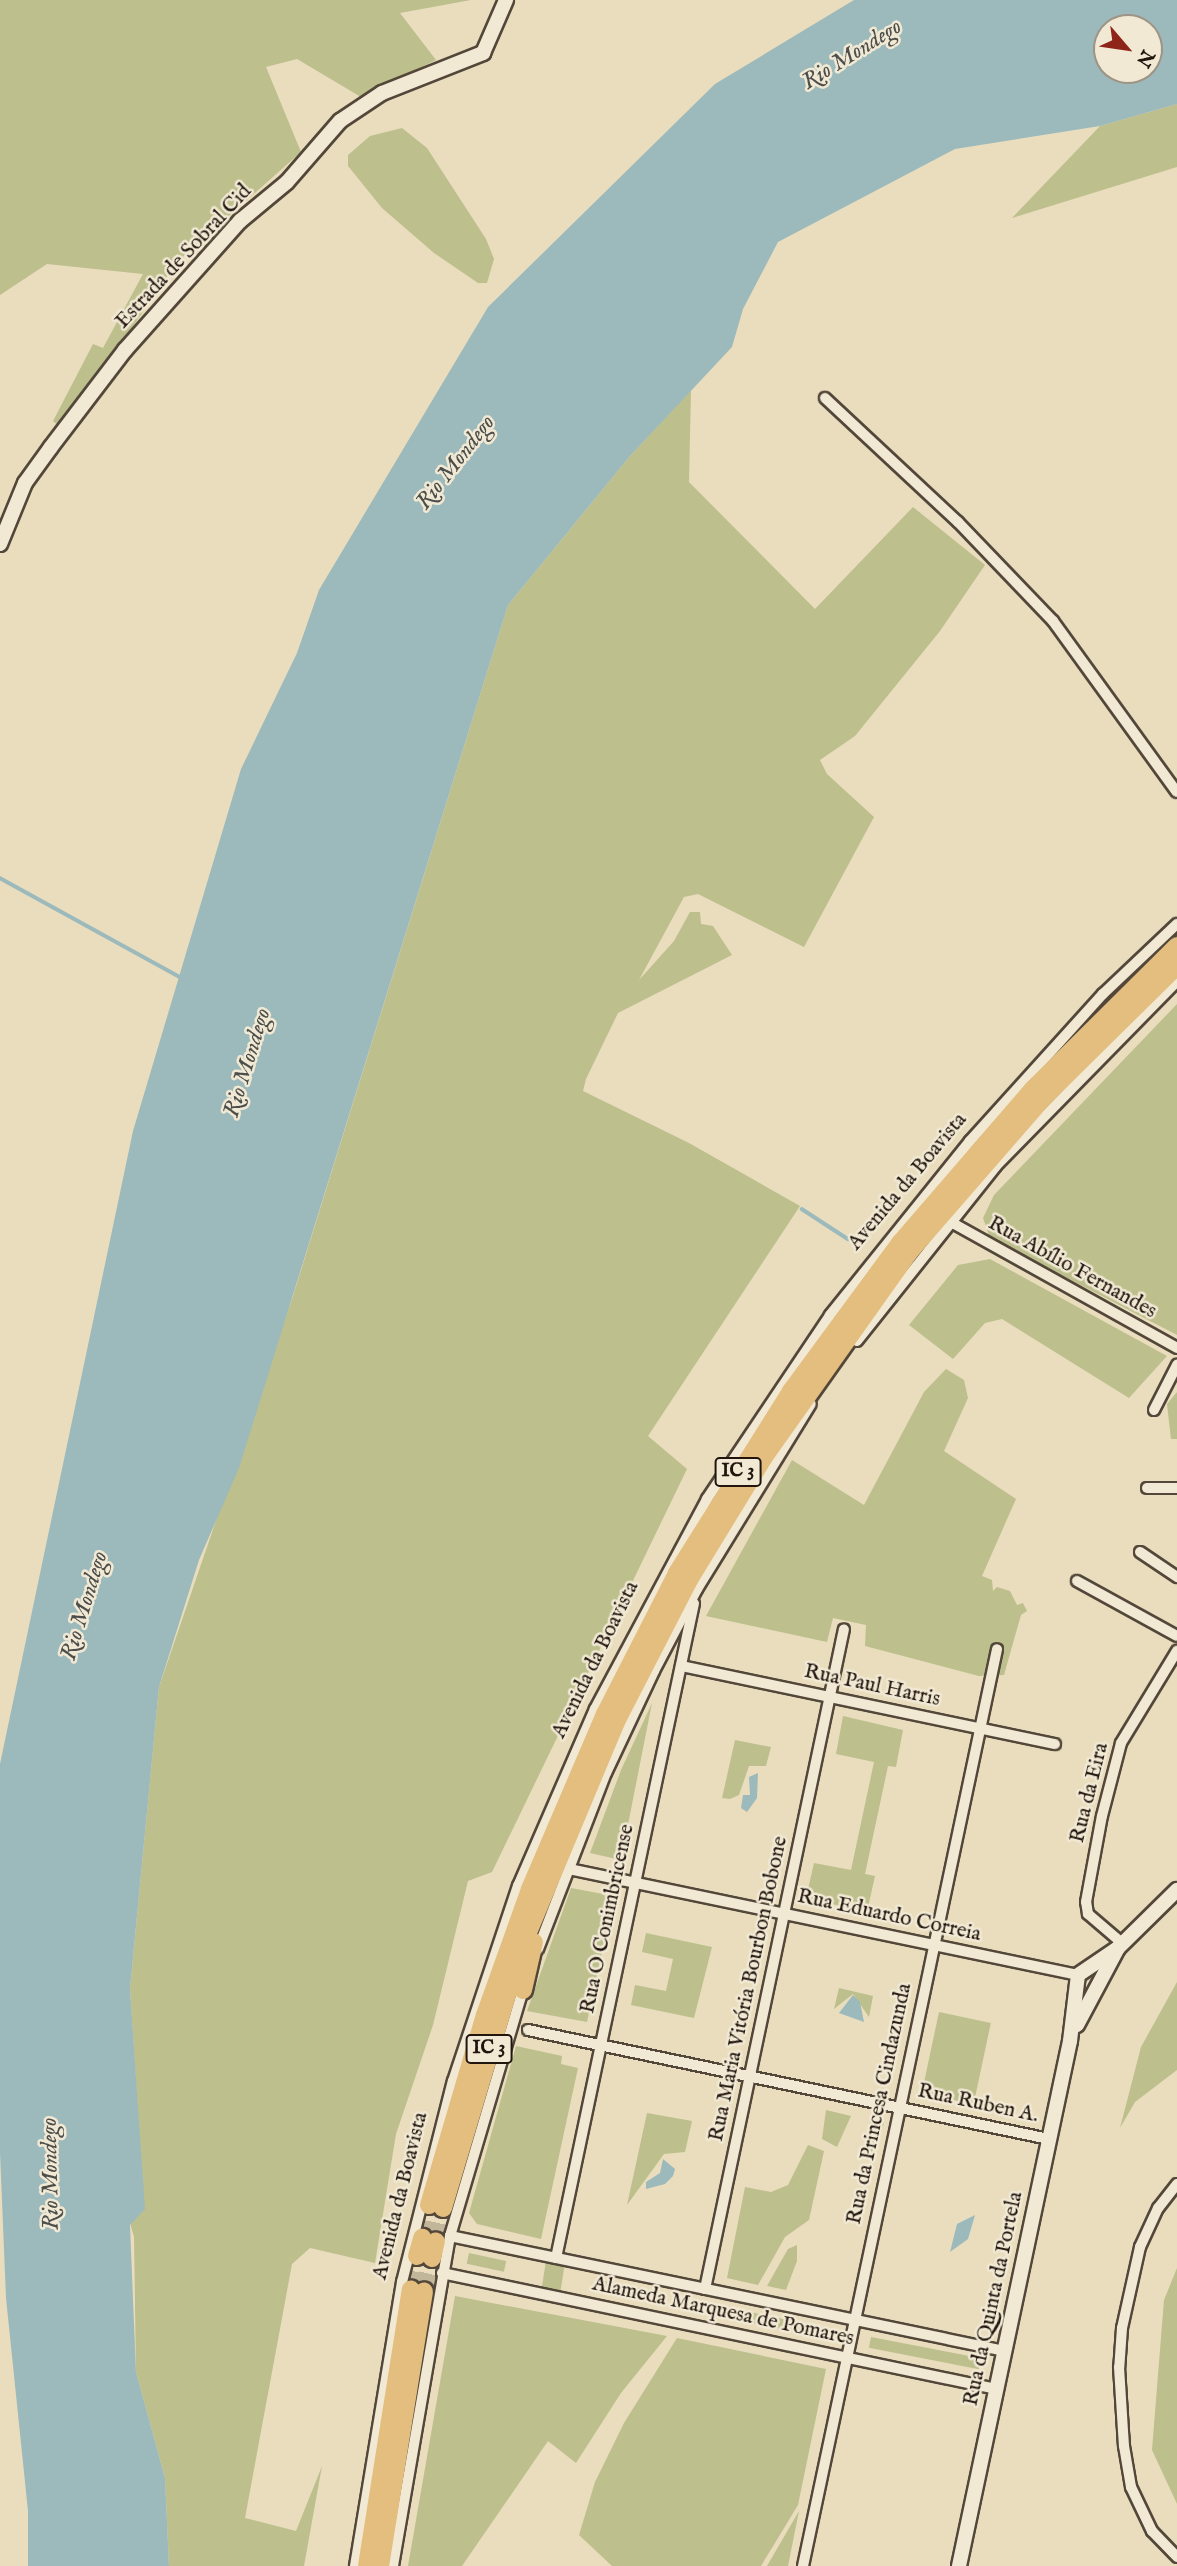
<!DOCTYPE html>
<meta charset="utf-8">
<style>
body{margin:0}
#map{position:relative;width:1177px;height:2566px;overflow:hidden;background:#e9ddbd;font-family:"IM FELL English",serif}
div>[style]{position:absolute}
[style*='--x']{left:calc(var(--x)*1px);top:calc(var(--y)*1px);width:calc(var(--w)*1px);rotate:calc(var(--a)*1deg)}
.green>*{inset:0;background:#bdbf8d;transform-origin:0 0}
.water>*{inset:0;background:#9cb9bc}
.stream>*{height:3.5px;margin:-1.75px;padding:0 1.75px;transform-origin:1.75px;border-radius:1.75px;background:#9cb9bc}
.highway-tunnel>*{height:18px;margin-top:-9px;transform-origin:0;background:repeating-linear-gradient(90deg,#c1b59a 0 18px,transparent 0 27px)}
.roads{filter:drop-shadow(2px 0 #53473a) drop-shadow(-2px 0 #53473a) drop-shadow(0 2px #53473a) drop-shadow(0 -2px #53473a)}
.street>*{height:10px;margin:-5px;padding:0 5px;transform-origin:5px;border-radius:5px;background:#f1e9d4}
.secondary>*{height:14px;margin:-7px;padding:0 7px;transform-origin:7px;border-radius:7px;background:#f1e9d4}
.highway>*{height:18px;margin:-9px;padding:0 9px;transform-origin:9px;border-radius:9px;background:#e4be7e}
span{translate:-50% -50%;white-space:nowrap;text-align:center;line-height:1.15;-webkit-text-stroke:5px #f1e9d4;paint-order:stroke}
.shield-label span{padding:2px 5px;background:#f1e9d4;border:2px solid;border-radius:5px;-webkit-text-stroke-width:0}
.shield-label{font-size:19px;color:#21150e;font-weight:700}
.street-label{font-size:21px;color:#21150e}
.water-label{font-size:23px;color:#4c4e4b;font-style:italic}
.north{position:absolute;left:1093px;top:14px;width:70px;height:70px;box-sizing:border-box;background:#f1e9d4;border:2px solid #9e9485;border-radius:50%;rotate:119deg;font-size:19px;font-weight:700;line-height:28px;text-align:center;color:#21150e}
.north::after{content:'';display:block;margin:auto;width:24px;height:32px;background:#8f2418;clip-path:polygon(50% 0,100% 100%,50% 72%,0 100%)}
</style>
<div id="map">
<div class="green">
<div style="clip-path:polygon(0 0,471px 0,400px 13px,436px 60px,361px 97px,297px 59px,266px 67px,301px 152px,177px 262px,82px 401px,59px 426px,53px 421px,93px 344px,103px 348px,143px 274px,47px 264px,0 295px)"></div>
<div style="clip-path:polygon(1177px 104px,1177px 167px,1012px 218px,1100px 126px)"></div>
<div style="clip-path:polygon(402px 128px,427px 148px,486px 239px,494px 259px,487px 283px,478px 283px,434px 253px,382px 208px,348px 166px,348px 155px,370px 136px)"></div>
<div style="clip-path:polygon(691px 390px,689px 482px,815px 609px,913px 507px,985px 565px,940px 631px,855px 736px,820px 760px,827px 774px,874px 817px,804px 947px,698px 894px,684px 897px,639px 980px,674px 941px,690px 912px,700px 912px,701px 924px,713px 926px,732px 955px,618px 1013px,586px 1079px,583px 1091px,689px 1143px,800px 1206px,648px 1436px,687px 1469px,492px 1872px,468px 1881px,433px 2025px,396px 2134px,375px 2263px,310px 2248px,292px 2264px,245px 2518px,296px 2531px,322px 2466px,304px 2566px,169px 2566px,165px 2478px,136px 2372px,134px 2237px,127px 2212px,144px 2205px,130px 1989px,159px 1687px,293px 1296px,508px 605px,630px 456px)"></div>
<div style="clip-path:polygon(1177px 1004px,1177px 1335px,990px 1238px,983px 1218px,994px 1195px)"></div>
<div style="clip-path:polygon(990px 1259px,1167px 1356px,1129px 1398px,1002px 1319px,985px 1323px,953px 1359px,909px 1325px,958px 1265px)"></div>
<div style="clip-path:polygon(946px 1369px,964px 1380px,968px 1398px,944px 1451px,1016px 1499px,982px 1576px,992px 1580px,993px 1591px,997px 1587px,1010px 1591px,1017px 1605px,1023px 1603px,1027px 1611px,1021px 1615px,1004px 1675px,979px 1676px,865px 1646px,866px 1625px,833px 1618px,827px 1642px,706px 1616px,792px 1460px,864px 1505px,924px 1392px)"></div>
<div style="clip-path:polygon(1177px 1392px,1177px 1439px,1171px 1439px,1167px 1404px)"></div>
<div style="clip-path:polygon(652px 1703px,621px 1860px,590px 1853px,621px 1770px)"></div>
<div style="clip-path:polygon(843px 1716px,903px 1730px,896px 1767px,888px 1766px,865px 1874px,875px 1876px,867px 1912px,806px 1898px,814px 1863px,851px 1870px,874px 1762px,836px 1754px)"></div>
<div style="clip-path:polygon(735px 1740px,771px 1747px,766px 1766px,749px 1766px,739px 1795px,730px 1799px,722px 1798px)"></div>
<div style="clip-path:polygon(571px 1888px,614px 1896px,587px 2022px,527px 2011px)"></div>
<div style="clip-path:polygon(646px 1933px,712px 1947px,694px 2018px,631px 2005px,635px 1985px,666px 1991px,673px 1959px,642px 1952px)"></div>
<div style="clip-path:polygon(1177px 1982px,1177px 2070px,1135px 2102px,1120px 2128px,1141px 2047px)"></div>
<div style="clip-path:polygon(839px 1988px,873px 1996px,869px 2017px,853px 1994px,834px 2009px)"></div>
<div style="left:939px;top:2012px;width:53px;height:83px;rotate:12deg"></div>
<div style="clip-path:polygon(516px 2046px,562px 2056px,561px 2064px,578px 2068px,541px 2239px,477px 2224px,469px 2213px)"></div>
<div style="clip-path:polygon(826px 2110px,851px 2116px,837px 2147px,822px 2139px)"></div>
<div style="clip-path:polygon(647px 2113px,692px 2121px,685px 2152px,664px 2154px,627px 2205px)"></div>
<div style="clip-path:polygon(870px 2120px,884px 2123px,874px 2157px,868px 2155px)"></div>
<div style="clip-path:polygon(808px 2145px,824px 2151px,809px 2220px,785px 2237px,758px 2285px,727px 2278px,745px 2187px,771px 2192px,788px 2185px)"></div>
<div style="clip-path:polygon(797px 2245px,797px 2261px,786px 2290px,767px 2286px,788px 2249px)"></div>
<div style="left:469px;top:2253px;width:38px;height:11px;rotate:12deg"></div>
<div style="left:546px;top:2261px;width:19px;height:28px;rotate:9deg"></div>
<div style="clip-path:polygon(1177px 2268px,1177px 2504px,1152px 2450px,1164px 2300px)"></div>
<div style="left:601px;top:2280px;width:55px;height:11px;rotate:12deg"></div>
<div style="clip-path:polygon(455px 2296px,667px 2336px,621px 2393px,576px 2463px,548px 2441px,462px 2566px,408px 2566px)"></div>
<div style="left:750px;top:2312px;width:85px;height:10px;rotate:12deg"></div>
<div style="left:871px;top:2337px;width:112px;height:11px;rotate:11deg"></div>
<div style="clip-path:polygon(677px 2338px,826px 2369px,798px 2505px,761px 2566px,612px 2566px,579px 2535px,595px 2482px,624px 2423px)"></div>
<div style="clip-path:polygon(799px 2511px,788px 2566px,767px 2566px)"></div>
</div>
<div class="water">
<div style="clip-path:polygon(evenodd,854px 0,1177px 0,1177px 104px,1100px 126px,955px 149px,778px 242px,743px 309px,732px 347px,630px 456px,508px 605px,239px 1468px,199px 1560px,159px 1687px,130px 1989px,145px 2209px,130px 2225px,136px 2372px,165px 2478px,169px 2566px,28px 2566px,28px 2511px,6px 2298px,0 2152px,0 1764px,133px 1131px,241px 769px,297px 653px,319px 590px,488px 307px,715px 84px,854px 0,1107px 28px,1149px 28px,1149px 70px,1107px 70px,1107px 28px)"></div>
<div style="clip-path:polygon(758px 1773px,757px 1798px,747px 1812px,741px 1808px,743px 1795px,750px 1795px,749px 1777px)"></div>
<div style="clip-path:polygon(853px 1995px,860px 2002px,864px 2022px,839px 2013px)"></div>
<div style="clip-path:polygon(663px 2159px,675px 2169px,673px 2176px,665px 2184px,646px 2189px,646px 2182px,660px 2173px)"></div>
<div style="clip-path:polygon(975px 2215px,968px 2239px,950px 2252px,957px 2224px)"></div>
</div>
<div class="stream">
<div style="--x:0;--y:878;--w:208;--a:28.8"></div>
<div style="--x:802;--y:1209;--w:55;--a:33.1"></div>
</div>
<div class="highway-tunnel">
<div style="--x:422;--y:2238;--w:34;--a:-78"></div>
<div style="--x:436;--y:2241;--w:34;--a:-78"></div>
<div style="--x:411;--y:2289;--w:34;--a:-80"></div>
<div style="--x:424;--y:2291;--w:34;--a:-76"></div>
</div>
<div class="roads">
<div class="street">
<div style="--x:825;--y:398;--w:182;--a:43"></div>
<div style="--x:958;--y:522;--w:137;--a:46.2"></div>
<div style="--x:1053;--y:621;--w:211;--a:54.1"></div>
<div style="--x:949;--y:1221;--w:261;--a:29.1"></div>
<div style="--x:857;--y:1341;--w:223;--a:-51.5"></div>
<div style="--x:996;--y:1166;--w:259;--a:-45.6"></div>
<div style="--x:1154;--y:1410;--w:51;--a:-62.9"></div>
<div style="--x:1147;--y:1488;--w:30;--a:0"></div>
<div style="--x:1140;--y:1552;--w:45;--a:34"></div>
<div style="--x:1077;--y:1581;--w:114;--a:28.8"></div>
<div style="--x:681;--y:1666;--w:382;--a:11.8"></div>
<div style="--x:569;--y:1869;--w:520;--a:11.76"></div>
<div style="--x:1122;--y:1943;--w:45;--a:-139.5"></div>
<div style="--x:1088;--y:1914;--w:12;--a:-99"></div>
<div style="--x:1086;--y:1902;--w:87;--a:-79.5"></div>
<div style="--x:1102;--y:1816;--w:75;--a:-75.4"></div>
<div style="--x:1121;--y:1743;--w:108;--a:-58.7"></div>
<div style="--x:538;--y:1949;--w:189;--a:-68.9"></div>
<div style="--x:606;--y:1773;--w:113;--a:-64.8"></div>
<div style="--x:654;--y:1671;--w:93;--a:-62.3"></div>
<div style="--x:697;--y:1589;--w:217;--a:-58.4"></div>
<div style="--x:528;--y:2030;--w:532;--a:11.82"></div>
<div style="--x:1177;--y:2184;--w:31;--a:128"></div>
<div style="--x:1158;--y:2208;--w:43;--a:114.8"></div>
<div style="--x:1140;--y:2247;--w:83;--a:102.5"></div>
<div style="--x:1122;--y:2328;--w:39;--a:94"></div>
<div style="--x:1119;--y:2367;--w:79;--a:86.4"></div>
<div style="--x:1124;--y:2446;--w:42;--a:80.3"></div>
<div style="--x:1131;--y:2487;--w:49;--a:64.5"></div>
<div style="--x:1152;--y:2531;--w:36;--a:46"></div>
<div style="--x:450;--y:2236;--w:567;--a:11.71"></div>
<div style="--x:556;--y:2258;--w:669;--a:-78.1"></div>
<div style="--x:442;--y:2273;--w:567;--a:11.81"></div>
<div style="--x:705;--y:2289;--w:674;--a:-78.11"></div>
<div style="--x:355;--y:2566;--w:288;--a:-80.6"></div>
<div style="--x:402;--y:2282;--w:207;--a:-75.8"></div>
<div style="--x:453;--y:2081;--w:206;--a:-71.6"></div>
<div style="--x:518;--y:1886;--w:193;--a:-66.5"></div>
<div style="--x:595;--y:1709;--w:238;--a:-61.9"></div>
<div style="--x:707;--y:1499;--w:221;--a:-56.2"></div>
<div style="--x:830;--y:1315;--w:223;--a:-51.2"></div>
<div style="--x:970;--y:1141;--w:198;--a:-47.9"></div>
<div style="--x:1103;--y:994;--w:102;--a:-43.4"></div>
<div style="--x:393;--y:2566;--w:335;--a:-80.2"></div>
<div style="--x:450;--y:2236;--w:261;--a:-73.5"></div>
<div style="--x:803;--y:2566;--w:937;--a:-78.05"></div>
</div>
<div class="secondary">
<div style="--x:0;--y:544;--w:66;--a:-67.7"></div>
<div style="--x:25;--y:483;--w:44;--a:-54.2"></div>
<div style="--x:51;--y:447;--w:122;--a:-52.7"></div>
<div style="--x:125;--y:350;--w:173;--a:-48.3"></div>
<div style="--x:240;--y:221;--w:61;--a:-39.7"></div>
<div style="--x:287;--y:182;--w:81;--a:-49"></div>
<div style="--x:340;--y:121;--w:50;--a:-33.7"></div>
<div style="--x:382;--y:93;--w:109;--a:-21.6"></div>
<div style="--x:483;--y:53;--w:58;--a:-66.5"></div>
<div style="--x:1077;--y:2025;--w:87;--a:-62"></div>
<div style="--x:1118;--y:1948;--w:83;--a:-44.5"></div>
<div style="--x:959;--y:2566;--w:537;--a:-78.06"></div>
<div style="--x:1070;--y:2041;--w:66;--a:-83.1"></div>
<div style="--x:1078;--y:1975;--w:48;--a:-34"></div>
</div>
<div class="highway">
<div style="--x:523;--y:1990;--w:49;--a:-77.1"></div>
<div style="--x:429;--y:2205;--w:198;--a:-73.6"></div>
<div style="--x:485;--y:2015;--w:134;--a:-70.3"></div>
<div style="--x:530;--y:1889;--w:190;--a:-66.8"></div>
<div style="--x:605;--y:1714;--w:158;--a:-62.9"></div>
<div style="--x:677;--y:1573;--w:215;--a:-57.9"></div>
<div style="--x:791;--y:1391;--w:184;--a:-53.6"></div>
<div style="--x:900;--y:1243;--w:203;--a:-49.2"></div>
<div style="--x:1033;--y:1089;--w:203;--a:-44.8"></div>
<div style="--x:443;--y:2208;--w:265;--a:-73.3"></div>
<div style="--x:519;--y:1954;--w:254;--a:-67.3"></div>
<div style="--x:617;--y:1720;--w:157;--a:-62.8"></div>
<div style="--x:689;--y:1580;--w:144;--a:-58.6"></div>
<div style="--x:764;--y:1457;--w:252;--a:-54.7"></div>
<div style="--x:910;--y:1251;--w:203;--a:-49"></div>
<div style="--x:1043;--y:1098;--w:188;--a:-44.6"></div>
<div style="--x:417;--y:2256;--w:19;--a:-74"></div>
<div style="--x:432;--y:2258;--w:17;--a:-77"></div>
<div style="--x:367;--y:2566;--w:280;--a:-81"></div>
<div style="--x:380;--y:2566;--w:278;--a:-80.9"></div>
</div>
</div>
<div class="shield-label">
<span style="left:738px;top:1472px">IC 3</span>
<span style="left:489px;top:2049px">IC 3</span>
</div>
<div class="street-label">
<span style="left:184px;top:257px;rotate:-47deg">Estrada de Sobral Cid</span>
<span style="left:908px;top:1182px;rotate:-50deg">Avenida da Boavista</span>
<span style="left:1072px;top:1268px;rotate:29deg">Rua Abílio Fernandes</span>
<span style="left:596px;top:1660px;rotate:-64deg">Avenida da Boavista</span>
<span style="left:872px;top:1686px;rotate:12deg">Rua Paul Harris</span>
<span style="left:1090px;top:1793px;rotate:-76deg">Rua da Eira</span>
<span style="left:889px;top:1916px;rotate:12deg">Rua Eduardo Correia</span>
<span style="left:608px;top:1919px;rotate:-78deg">Rua O Conimbricense</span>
<span style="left:749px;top:1989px;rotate:-78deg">Rua Maria Vitória Bourbon Bobone</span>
<span style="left:880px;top:2104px;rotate:-78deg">Rua da Princesa Cindazunda</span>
<span style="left:978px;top:2104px;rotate:12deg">Rua Ruben A.</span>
<span style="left:401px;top:2196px;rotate:-76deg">Avenida da Boavista</span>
<span style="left:994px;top:2299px;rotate:-78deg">Rua da Quinta da Portela</span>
<span style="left:723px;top:2312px;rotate:12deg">Alameda Marquesa de Pomares</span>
</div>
<div class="water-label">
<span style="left:852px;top:55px;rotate:-32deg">Rio Mondego</span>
<span style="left:456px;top:463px;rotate:-52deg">Rio Mondego</span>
<span style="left:248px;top:1063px;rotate:-73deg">Rio Mondego</span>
<span style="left:85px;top:1606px;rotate:-73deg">Rio Mondego</span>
<span style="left:51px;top:2174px;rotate:-91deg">Rio Mondego</span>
</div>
<div class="north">N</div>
</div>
